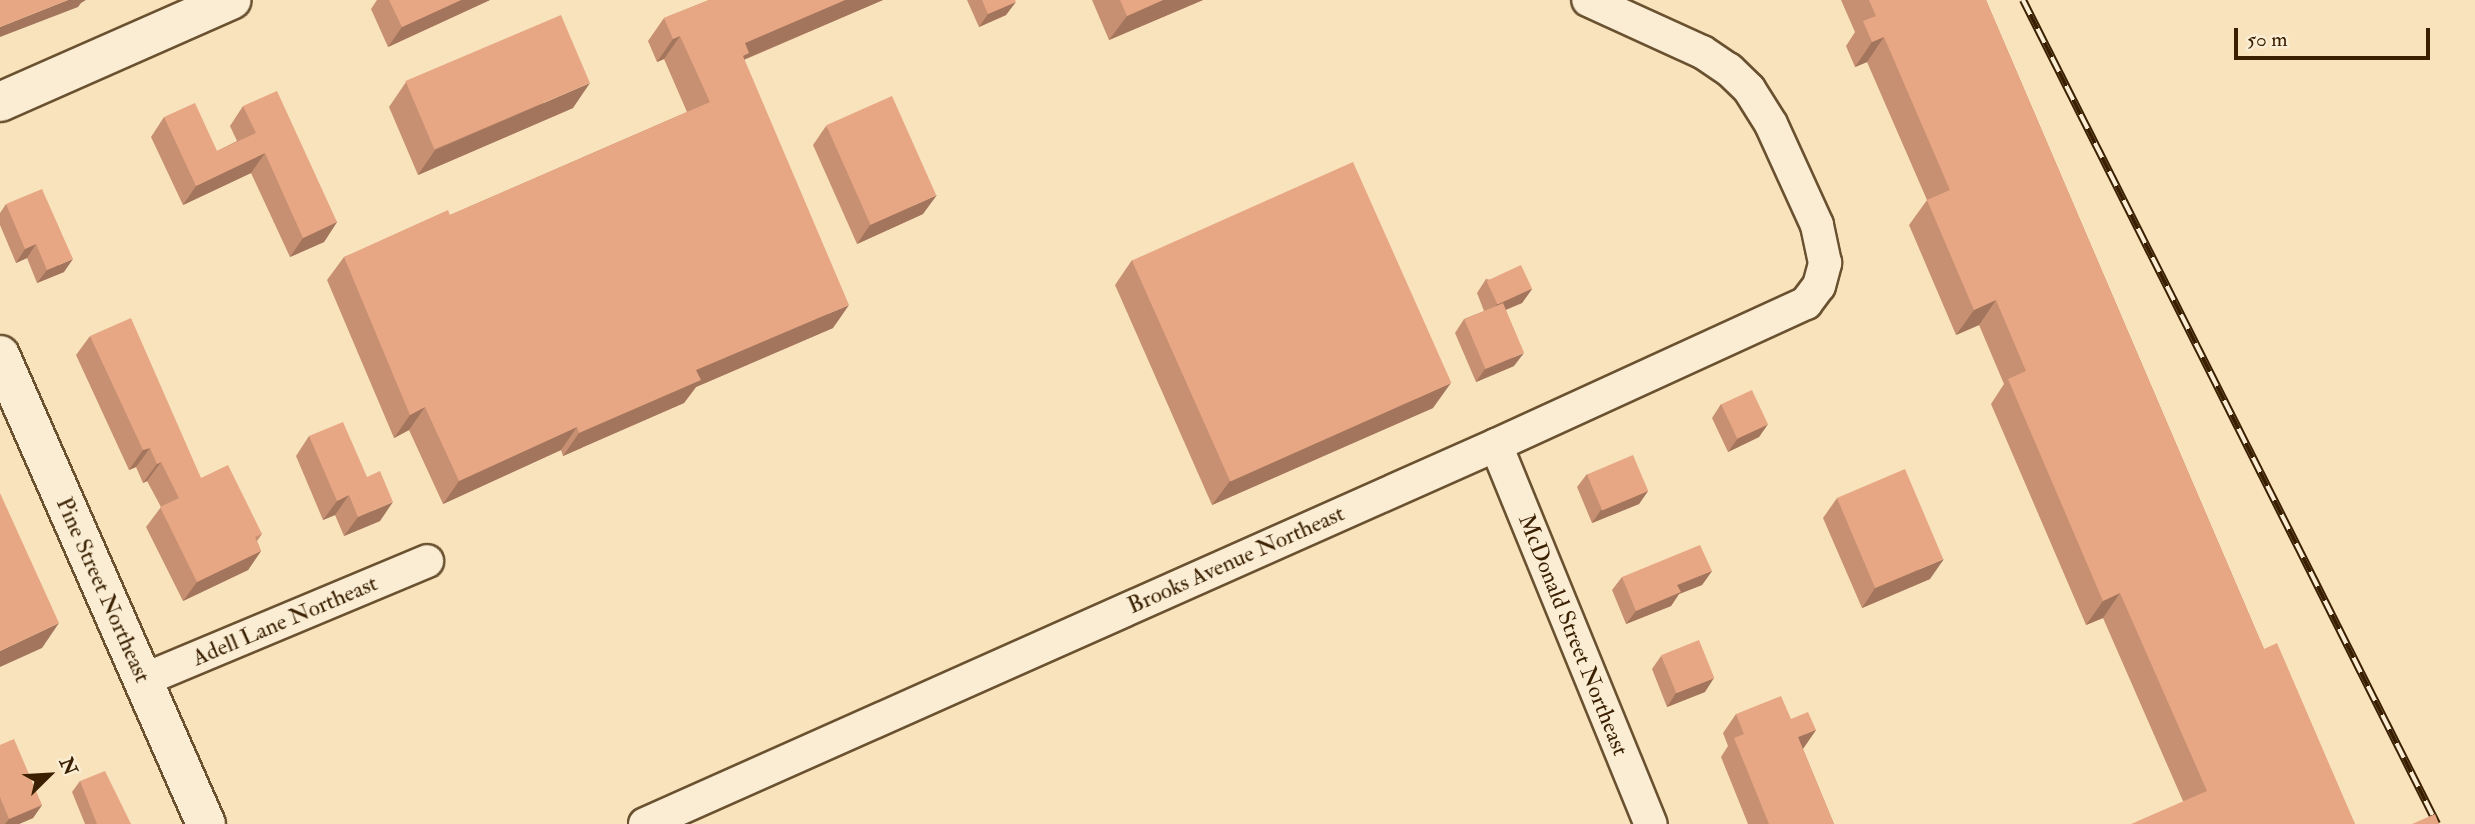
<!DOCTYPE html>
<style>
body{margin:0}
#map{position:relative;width:2475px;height:824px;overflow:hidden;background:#f8e3bd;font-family:"IM FELL Double Pica",serif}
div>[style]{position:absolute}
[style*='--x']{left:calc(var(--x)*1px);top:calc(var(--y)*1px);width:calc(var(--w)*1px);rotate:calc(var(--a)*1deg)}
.roads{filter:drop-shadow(2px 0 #6a5130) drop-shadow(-2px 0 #6a5130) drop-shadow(0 2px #6a5130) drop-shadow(0 -2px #6a5130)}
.street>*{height:32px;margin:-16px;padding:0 16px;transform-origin:16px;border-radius:16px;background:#faedd4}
.secondary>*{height:38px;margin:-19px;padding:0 19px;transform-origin:19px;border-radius:19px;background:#faedd4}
.rail>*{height:8px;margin-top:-4px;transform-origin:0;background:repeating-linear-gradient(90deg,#faedd4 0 16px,#3a2001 0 32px);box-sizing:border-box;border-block:2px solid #3a2001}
.wall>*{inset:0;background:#c79072}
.shaded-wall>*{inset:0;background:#a2755c}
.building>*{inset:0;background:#e7a784;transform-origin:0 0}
span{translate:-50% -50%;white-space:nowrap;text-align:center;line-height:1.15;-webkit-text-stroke:7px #faedd4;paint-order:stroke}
.street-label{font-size:23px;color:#3a2001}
.north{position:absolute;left:14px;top:740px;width:70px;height:70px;-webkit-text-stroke:5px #faedd4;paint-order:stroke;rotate:66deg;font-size:19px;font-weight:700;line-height:28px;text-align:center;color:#3a2001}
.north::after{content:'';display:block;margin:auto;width:24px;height:32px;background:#3a2001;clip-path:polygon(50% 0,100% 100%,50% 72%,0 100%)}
.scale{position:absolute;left:2234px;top:28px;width:196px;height:32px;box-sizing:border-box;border:4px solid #3a2001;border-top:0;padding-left:9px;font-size:21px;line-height:24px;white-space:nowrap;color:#3a2001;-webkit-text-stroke:5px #faedd4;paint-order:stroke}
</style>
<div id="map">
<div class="roads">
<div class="street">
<div style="--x:1496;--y:445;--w:409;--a:67.8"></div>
<div style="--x:143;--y:680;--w:308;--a:-22.7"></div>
<div style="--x:645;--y:824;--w:932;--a:-24.01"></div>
<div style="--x:1496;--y:445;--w:341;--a:-24.6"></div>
<div style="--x:1806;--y:303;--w:21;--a:-53"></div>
<div style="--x:1819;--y:286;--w:24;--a:-75"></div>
<div style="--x:1825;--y:263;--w:39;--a:-102"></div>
<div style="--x:1817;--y:225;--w:111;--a:-114.5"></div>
<div style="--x:1771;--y:124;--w:41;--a:-122.2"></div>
<div style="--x:1749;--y:89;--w:28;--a:-136"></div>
<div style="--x:1729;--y:70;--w:32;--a:-146"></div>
<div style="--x:1702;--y:52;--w:125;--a:-155.5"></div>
</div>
<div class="secondary">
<div style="--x:0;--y:102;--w:253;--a:-23.8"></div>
<div style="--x:0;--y:355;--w:512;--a:66.29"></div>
</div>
</div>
<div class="rail">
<div style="--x:2023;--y:0;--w:922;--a:63.32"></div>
</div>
<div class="wall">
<div style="clip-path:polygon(377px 0,490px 0,388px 47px,371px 9px)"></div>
<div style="clip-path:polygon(709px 0,883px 0,744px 60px,833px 328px,696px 387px,684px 403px,563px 456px,561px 450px,443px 504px,409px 430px,394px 438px,327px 280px,344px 257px,450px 215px,687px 112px,664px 59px,657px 62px,648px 41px,664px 18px)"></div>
<div style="clip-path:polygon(967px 0,1015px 0,1006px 15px,979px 27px)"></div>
<div style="clip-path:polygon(1092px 0,1203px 0,1109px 40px)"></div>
<div style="clip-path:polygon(1841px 0,1986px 0,2264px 649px,2355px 824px,2183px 801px,2103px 618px,2086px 625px,1991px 404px,2004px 384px,1979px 325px,1956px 335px,1909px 225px,1927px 200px,1867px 62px,1855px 67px,1846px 46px,1855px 32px)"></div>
<div style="clip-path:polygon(406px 82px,573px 108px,418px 175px,389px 107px)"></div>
<div style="clip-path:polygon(243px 106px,337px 222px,324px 242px,290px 257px,251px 173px,183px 205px,151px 137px,164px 117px,217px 151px,237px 141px,230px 126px)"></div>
<div style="clip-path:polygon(826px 126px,923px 214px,857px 244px,813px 145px)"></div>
<div style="clip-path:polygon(6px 204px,64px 272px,37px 283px,27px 258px,16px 263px,0 225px,0 213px)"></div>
<div style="clip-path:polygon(1132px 260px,1433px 408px,1212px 505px,1115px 285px)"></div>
<div style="clip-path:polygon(1486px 279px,1532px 289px,1522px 303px,1506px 310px,1514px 366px,1476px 382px,1455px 333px,1464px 319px,1484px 311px,1477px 293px)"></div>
<div style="clip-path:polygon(90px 336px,201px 478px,262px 534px,257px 541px,261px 551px,248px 570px,183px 601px,146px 527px,161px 507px,147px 481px,143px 483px,136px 467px,129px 470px,76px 355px)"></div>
<div style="clip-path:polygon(1721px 404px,1768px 424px,1759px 437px,1728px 452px,1712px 418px)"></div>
<div style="clip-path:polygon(309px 436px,380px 521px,344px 536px,335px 515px,323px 520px,296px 456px)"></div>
<div style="clip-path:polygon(1587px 474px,1648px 491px,1639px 504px,1592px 523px,1577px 487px)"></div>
<div style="clip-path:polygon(1837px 498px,1930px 579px,1862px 608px,1823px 518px)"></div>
<div style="clip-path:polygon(1712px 571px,1702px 585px,1679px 594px,1671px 606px,1626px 624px,1612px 590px,1622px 577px)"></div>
<div style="clip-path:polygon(1661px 656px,1705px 692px,1667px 707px,1652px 669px)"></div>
<div style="clip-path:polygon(1736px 714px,1791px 719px,1816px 730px,1803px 749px,1834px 824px,1748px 824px,1721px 757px,1728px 746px,1723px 733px)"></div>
<div style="clip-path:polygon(0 745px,42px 805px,33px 818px,19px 824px,0 824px)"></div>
<div style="clip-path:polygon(80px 781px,131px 824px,85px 824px,72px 792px)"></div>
</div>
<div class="shaded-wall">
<div style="clip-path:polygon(68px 0,86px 0,81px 3px,78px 7px,0 37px,0 27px)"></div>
<div style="clip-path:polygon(461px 0,490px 0,388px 47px,402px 27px)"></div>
<div style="clip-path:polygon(845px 0,883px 0,745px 59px,733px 77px,745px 43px)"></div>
<div style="clip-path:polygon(1163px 0,1203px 0,1109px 40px,1127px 16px)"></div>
<div style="clip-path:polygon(1016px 2px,1006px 15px,979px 27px,988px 14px)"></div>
<div style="clip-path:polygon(680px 36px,664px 59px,657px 62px,673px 39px)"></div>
<div style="clip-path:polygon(1884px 37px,1867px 62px,1855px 67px,1872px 42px)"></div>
<div style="clip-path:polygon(590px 83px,573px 108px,418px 175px,435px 150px)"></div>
<div style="clip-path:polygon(265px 153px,251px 173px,183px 205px,196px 186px)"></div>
<div style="clip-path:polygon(937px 195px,923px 214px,857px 244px,870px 225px)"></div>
<div style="clip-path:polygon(337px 222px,324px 242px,290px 257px,303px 238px)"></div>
<div style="clip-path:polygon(36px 244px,27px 258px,16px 263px,25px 249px)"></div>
<div style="clip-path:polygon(73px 259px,64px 272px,37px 283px,47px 270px)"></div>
<div style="clip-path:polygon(1532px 289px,1522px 303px,1487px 317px,1497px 304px)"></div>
<div style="clip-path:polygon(1996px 300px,1979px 325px,1956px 335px,1974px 310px)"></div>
<div style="clip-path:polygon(849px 305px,833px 328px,696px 387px,684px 403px,563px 456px,579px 433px,696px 370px)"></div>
<div style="clip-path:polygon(1524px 353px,1514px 366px,1476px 382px,1485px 369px)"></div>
<div style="clip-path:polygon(1451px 383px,1433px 408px,1212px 505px,1230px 481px)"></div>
<div style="clip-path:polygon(425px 407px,409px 430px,394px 438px,410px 415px)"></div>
<div style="clip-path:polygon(1768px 424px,1759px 437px,1728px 452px,1738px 438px)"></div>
<div style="clip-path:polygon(577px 427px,561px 450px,443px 504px,459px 481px)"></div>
<div style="clip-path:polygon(150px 448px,136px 467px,129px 470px,143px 450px)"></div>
<div style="clip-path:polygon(161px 462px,147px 481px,143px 483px,157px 464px)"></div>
<div style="clip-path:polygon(1648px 491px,1639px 504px,1592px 523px,1601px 510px)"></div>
<div style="clip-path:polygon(349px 495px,335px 515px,323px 520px,337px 501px)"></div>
<div style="clip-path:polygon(393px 502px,380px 521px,344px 536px,358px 517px)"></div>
<div style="clip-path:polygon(261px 551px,248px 570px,183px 601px,197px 582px)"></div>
<div style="clip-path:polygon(1944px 559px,1930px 579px,1862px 608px,1875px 588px)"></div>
<div style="clip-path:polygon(1712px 571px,1702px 585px,1679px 594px,1671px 606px,1626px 624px,1636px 611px,1677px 585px)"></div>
<div style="clip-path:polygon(2120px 593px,2103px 618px,2086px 625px,2103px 601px)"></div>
<div style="clip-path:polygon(59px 623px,42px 648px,0 667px,0 651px)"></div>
<div style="clip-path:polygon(1714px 678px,1705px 692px,1667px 707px,1676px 693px)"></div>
<div style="clip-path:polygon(1816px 730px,1802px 750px,1798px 737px)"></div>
<div style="clip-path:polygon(42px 805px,33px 818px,19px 824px,5px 824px,9px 819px)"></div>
</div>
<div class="building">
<div style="clip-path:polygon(0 0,68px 0,0 27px)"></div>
<div style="clip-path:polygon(389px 0,461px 0,402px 27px)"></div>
<div style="clip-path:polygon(709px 0,845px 0,745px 43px,749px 53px,743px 56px,849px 305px,696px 370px,701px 380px,579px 433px,577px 427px,459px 481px,425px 407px,410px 415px,344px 257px,448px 210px,450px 215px,710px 102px,680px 36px,673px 39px,664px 18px)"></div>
<div style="clip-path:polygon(982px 0,1015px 0,1016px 2px,988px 14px)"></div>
<div style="clip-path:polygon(1120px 0,1163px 0,1127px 16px)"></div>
<div style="clip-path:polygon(1869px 0,1986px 0,2264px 649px,2277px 643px,2355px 824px,2131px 824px,2207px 791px,2120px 593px,2103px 601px,2008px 379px,2026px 371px,1996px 300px,1974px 310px,1927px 200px,1950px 190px,1884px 37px,1872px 42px,1863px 21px,1876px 16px)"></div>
<div style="left:561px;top:15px;width:74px;height:169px;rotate:67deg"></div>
<div style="clip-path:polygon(277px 91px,337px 222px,303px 238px,265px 153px,196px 186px,164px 117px,195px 103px,217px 151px,256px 133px,243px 106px)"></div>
<div style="left:892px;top:96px;width:109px;height:72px;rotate:66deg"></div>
<div style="left:1353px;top:162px;width:242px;height:242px;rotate:66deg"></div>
<div style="clip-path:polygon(42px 189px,73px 259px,47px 270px,36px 244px,25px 249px,6px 204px)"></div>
<div style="left:1521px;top:265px;width:26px;height:38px;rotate:65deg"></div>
<div style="left:1503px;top:303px;width:54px;height:42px;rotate:67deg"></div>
<div style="clip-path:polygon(131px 318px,201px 478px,228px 465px,262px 534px,255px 537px,261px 551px,197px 582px,160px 507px,179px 498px,161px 462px,157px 464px,150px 448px,143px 450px,90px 336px)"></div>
<div style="left:1752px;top:390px;width:38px;height:34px;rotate:65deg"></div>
<div style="clip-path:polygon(343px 422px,367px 477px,380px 471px,393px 502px,358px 517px,349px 495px,337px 501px,309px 436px)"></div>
<div style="left:1633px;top:455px;width:39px;height:50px;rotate:67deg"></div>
<div style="left:1905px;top:469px;width:98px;height:74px;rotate:67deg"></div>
<div style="clip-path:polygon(0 493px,59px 623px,0 651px)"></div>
<div style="clip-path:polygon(1700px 545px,1712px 571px,1677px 585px,1681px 592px,1636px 611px,1622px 577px)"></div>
<div style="left:1699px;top:640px;width:41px;height:41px;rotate:68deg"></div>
<div style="clip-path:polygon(1781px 696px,1791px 719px,1808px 712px,1816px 730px,1798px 737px,1834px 824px,1769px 824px,1734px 738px,1744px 734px,1736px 714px)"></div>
<div style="clip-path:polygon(14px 739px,42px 805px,9px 819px,0 797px,0 745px)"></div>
<div style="clip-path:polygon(105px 771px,131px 824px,97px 824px,80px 781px)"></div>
<div style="clip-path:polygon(2435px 814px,2439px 824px,2412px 824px)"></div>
</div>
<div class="street-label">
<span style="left:1236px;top:560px;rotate:-24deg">Brooks Avenue Northeast</span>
<span style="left:103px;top:590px;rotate:66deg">Pine Street Northeast</span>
<span style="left:285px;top:621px;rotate:-23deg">Adell Lane Northeast</span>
<span style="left:1573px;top:635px;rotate:68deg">McDonald Street Northeast</span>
</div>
<div class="north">N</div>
<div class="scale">50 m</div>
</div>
